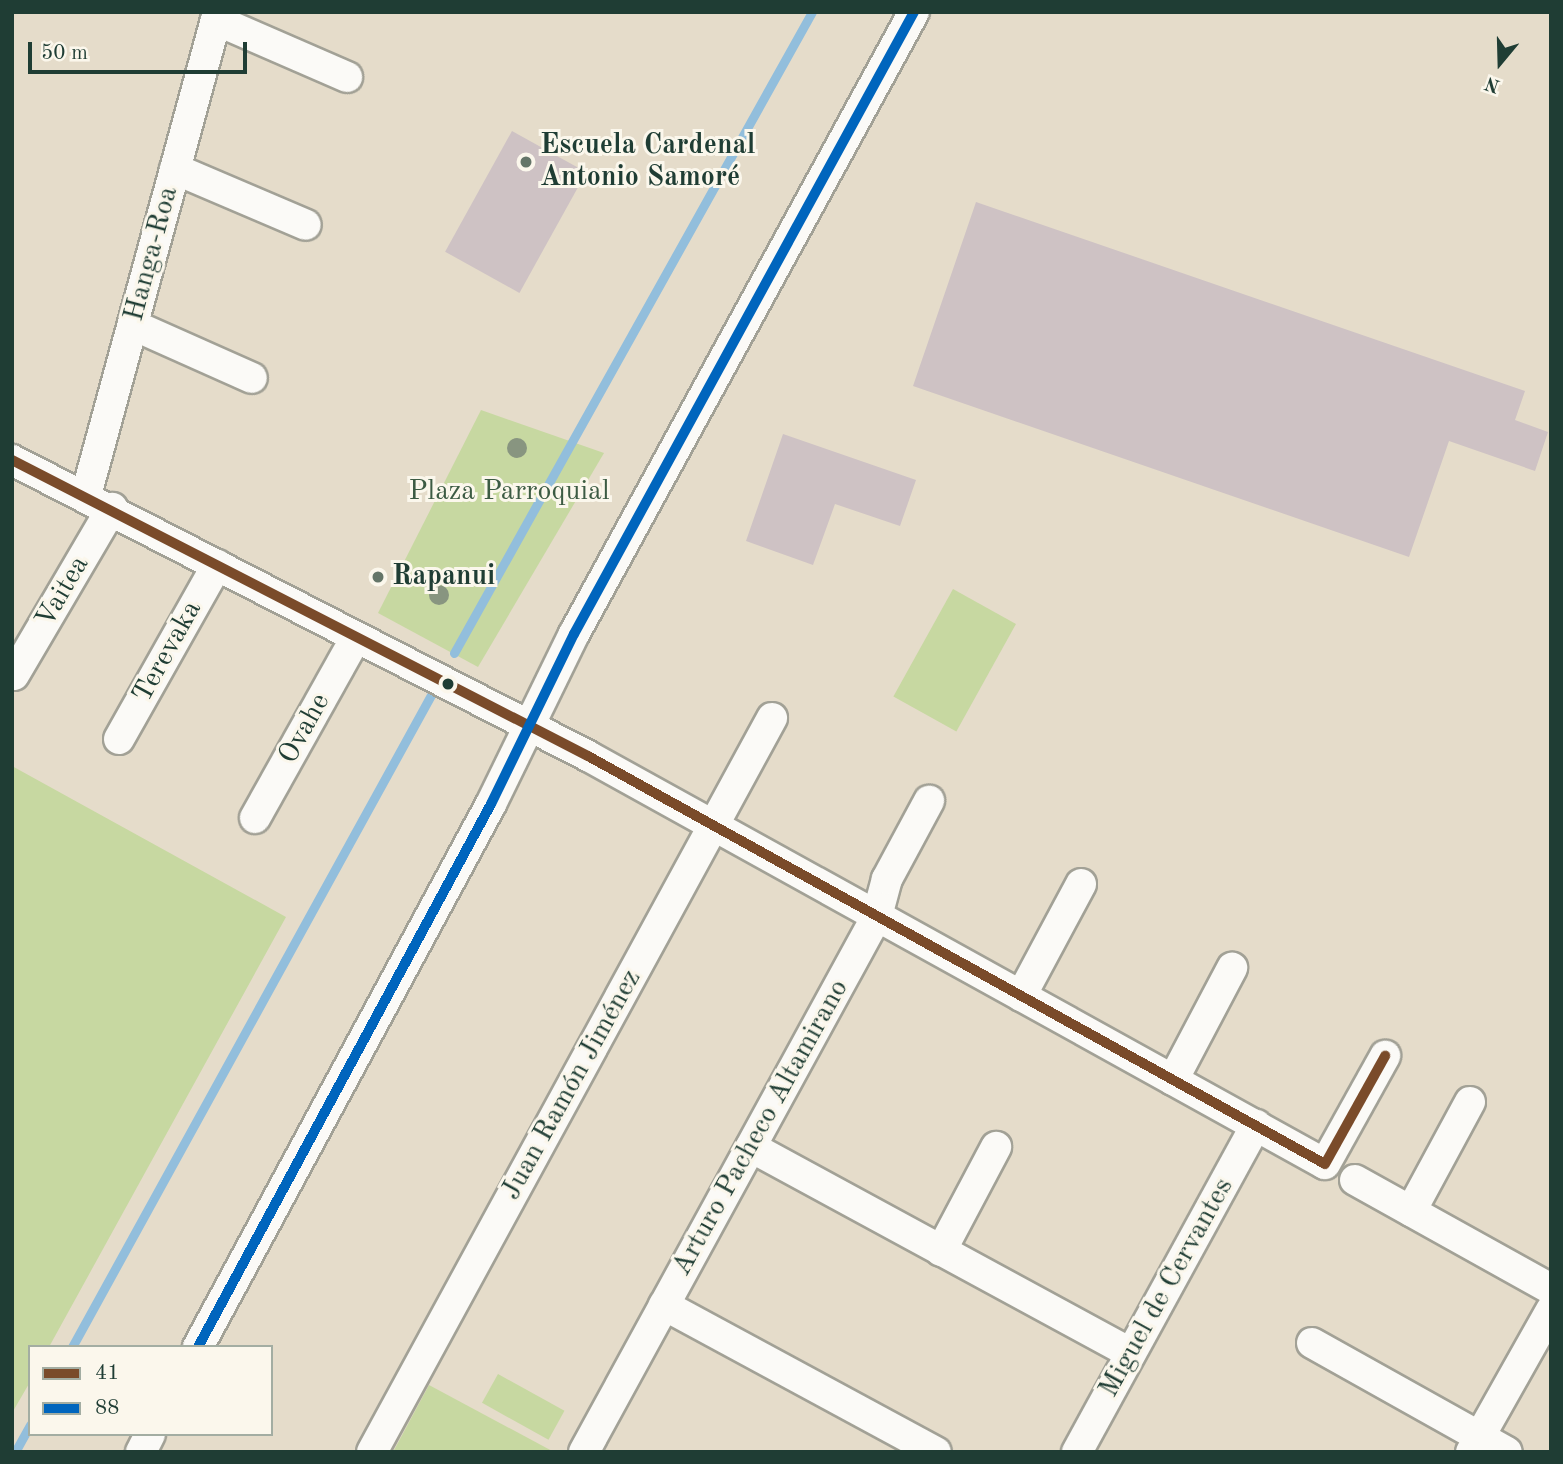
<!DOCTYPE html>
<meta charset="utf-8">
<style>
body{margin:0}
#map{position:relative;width:1563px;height:1464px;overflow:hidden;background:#e5dcca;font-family:"Old Standard TT",serif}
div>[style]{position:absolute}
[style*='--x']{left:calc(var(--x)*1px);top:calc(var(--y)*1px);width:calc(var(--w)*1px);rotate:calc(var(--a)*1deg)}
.green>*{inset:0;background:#c7d8a1;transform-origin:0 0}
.stream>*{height:9px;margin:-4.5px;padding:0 4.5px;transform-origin:4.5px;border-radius:4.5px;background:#92bedc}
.building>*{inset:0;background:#cec2c4;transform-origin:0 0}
.roads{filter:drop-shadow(2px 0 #a2a196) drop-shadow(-2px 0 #a2a196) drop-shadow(0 2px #a2a196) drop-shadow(0 -2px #a2a196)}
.minor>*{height:30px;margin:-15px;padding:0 15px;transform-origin:15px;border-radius:15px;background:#fbfaf7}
.bus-1>*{height:10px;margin:-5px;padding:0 5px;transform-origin:5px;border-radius:5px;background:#7a4b2a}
.bus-2>*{height:10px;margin:-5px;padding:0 5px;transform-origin:5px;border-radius:5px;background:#0065bd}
.trees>*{width:20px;height:20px;margin:-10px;border-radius:50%;background:#889580}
.dots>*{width:19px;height:19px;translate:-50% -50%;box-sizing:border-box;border:4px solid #fbf7ec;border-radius:50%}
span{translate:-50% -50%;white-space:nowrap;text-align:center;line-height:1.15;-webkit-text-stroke:6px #fbf7ec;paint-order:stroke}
.poi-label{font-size:28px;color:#1f3d34;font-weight:700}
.left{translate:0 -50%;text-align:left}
.street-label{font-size:28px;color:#1f3d34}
.park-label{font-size:28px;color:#3c5b43}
.frame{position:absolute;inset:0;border:14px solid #1f3d34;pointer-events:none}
.legend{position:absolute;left:28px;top:1345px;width:245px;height:91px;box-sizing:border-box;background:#fbf7ec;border:2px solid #a3ada2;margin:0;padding:9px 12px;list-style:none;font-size:21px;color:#1f3d34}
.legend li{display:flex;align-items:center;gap:14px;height:35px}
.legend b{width:35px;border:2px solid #a3ada2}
.north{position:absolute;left:1465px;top:28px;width:70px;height:70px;-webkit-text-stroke:5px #fbf7ec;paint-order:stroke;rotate:199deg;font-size:19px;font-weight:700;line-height:28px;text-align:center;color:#1f3d34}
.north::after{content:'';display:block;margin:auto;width:24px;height:32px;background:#1f3d34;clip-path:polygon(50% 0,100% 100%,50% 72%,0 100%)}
.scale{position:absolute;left:28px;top:42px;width:219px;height:32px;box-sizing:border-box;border:4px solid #1f3d34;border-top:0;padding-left:9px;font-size:21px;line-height:24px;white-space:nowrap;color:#1f3d34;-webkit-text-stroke:5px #fbf7ec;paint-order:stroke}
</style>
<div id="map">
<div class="green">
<div style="clip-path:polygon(481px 410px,604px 453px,478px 667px,378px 613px)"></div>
<div style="left:953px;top:589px;width:72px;height:123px;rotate:29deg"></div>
<div style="clip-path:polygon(12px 766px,286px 917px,49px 1347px,30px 1347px,30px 1382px,12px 1413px)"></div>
<div style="left:498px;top:1374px;width:76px;height:33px;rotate:29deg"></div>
<div style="clip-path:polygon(429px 1385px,554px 1452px,393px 1452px)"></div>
</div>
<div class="stream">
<div style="--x:454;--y:653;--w:734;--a:-60.82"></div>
<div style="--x:72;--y:1347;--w:744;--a:-61.16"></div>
<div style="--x:15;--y:1452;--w:31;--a:-61"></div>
</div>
<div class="building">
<div style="left:512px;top:131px;width:85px;height:138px;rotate:29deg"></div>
<div style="clip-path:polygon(976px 202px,1525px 391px,1515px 420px,1548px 432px,1535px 471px,1449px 441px,1409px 557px,913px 386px)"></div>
<div style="clip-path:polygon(783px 434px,916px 480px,900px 526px,835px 504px,813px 565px,746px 541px)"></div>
</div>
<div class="roads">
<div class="minor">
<div style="--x:216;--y:20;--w:143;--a:23.5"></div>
<div style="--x:175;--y:169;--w:142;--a:23.1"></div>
<div style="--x:133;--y:325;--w:130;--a:24"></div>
<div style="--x:12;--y:460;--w:648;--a:27.2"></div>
<div style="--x:588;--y:756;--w:842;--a:28.97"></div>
<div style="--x:1325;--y:1164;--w:124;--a:-60.9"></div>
<div style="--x:86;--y:495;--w:501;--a:-74.71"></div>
<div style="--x:14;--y:675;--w:194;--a:-59.6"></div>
<div style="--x:119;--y:739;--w:200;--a:-60.6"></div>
<div style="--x:255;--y:818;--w:205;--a:-60.8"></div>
<div style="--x:1021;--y:996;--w:127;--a:-61.8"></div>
<div style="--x:1173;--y:1080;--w:127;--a:-62.2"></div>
<div style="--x:751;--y:1147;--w:432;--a:28.5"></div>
<div style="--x:1355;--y:1180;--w:224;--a:29.1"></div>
<div style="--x:1411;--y:1211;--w:124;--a:-61.6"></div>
<div style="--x:941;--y:1251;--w:118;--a:-62.1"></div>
<div style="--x:664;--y:1305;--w:309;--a:28.4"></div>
<div style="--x:1312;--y:1343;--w:223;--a:29.2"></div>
<div style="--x:198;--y:1347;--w:617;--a:-61.65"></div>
<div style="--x:491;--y:804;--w:189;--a:-64"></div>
<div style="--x:574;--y:634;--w:709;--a:-61.34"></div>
<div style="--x:141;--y:1452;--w:20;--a:-63"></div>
<div style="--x:372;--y:1452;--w:836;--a:-61.41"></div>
<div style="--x:584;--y:1452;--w:611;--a:-61.34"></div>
<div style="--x:877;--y:916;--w:38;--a:-75"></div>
<div style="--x:887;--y:879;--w:89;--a:-61.7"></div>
<div style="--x:1077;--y:1452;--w:373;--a:-61.3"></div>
<div style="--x:1471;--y:1452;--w:163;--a:-60.6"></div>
</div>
</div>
<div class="bus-1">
<div style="--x:12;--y:460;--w:648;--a:27.2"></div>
<div style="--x:588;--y:756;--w:842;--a:28.97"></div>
<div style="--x:1325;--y:1164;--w:124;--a:-60.9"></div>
</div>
<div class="bus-2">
<div style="--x:198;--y:1347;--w:617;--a:-61.65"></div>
<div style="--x:491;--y:804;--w:189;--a:-64"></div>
<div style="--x:574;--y:634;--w:709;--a:-61.34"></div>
</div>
<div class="trees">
<div style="left:517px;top:448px"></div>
<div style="left:439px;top:595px"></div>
</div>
<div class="dots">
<div style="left:526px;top:162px;background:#647568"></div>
<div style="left:378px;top:577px;background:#647568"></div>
<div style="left:448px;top:684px;background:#1f3d34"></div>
</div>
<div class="poi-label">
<span class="left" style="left:540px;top:162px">Escuela Cardenal<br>Antonio Samoré</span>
<span class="left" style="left:392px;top:577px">Rapanui</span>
</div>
<div class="street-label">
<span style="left:152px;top:254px;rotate:-75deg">Hanga-Roa</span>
<span style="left:63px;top:592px;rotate:-60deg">Vaitea</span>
<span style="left:168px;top:652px;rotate:-61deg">Terevaka</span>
<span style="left:305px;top:729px;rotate:-61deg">Ovahe</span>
<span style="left:572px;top:1085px;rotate:-61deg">Juan Ramón Jiménez</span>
<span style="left:761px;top:1128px;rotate:-61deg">Arturo Pacheco Altamirano</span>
<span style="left:1167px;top:1288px;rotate:-61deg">Miguel de Cervantes</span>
</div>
<div class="park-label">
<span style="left:509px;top:492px">Plaza Parroquial</span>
</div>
<div class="frame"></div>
<ul class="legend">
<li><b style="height:9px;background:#7a4b2a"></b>41</li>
<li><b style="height:9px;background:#0065bd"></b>88</li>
</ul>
<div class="north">N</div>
<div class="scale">50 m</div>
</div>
